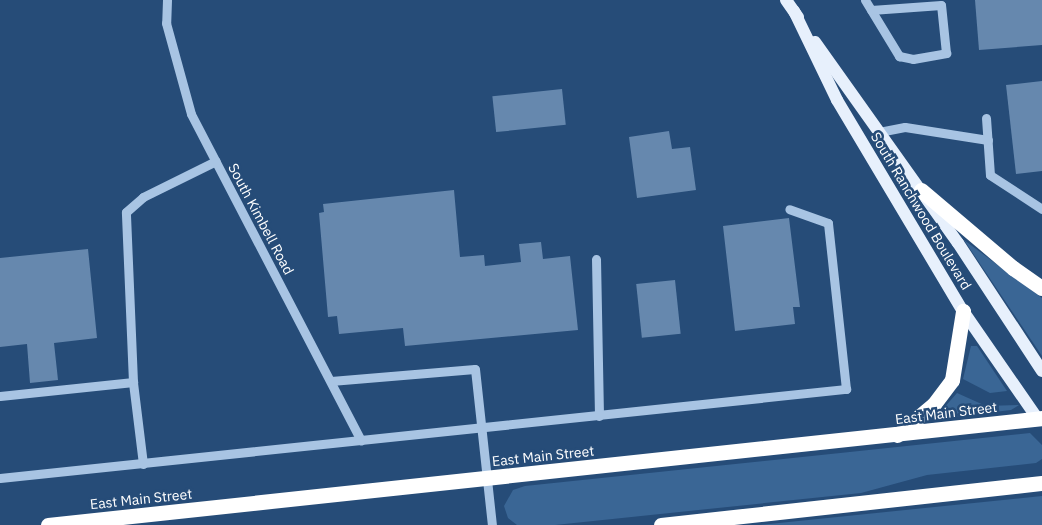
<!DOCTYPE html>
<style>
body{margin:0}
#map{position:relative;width:1042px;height:525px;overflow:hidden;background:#264c78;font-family:"IBM Plex Sans",sans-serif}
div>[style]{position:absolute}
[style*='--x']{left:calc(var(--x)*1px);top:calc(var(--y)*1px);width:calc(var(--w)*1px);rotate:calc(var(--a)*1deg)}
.green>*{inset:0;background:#3a6695}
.building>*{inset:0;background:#6688ae;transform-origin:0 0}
.minor>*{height:9px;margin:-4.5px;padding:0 4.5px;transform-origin:4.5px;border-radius:4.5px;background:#a8c4e3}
.major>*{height:12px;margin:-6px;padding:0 6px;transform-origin:6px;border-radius:6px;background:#e7f0fc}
.highway>*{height:15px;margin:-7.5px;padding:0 7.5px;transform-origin:7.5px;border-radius:7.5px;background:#fff}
span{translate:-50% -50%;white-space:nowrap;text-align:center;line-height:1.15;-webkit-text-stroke:5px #264c78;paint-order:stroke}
.street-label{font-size:14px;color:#fff}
</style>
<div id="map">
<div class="green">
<div style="clip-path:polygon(964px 240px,1042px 298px,1042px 356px)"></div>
<div style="clip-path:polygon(971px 346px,977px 346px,1007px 391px,990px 393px,963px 379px)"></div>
<div style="clip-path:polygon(957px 393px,986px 406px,1019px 405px,1011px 410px,945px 418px,942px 410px)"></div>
<div style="clip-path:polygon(1030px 433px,1042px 445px,1042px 459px,1036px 463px,927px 475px,861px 493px,555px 525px,517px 525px,508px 518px,504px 506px,513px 490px,525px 486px)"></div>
<div style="clip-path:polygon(1042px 496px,1042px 525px,759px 525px)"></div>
</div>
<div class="building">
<div style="clip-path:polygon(975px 0,1042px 0,1042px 45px,979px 50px)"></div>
<div style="clip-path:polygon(1042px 81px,1042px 171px,1016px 174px,1006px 85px)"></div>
<div style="left:562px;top:89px;width:36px;height:70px;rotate:84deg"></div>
<div style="clip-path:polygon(669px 131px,672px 149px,690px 147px,696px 190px,637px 198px,629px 137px)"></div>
<div style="clip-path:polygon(454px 190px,460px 257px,484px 255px,485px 266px,521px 262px,519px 244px,541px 242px,543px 259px,570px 256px,578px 330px,405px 346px,403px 328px,339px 334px,337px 316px,328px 317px,319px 213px,324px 212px,323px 204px)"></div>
<div style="clip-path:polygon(789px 218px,800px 307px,793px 307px,795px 324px,735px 331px,723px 226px)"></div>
<div style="clip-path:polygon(88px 249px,97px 338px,54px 343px,58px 380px,30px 383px,27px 344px,0 347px,0 258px)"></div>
<div style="left:675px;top:280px;width:54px;height:39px;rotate:84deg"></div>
</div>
<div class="minor">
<div style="--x:167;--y:0;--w:23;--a:92"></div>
<div style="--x:166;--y:23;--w:94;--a:74.6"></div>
<div style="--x:191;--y:114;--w:368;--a:62.5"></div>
<div style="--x:865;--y:0;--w:66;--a:58.7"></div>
<div style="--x:899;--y:56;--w:14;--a:12"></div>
<div style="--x:913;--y:59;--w:34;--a:-10"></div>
<div style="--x:946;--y:53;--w:48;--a:-95.9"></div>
<div style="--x:941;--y:5;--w:70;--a:175.9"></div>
<div style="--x:986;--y:118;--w:57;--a:86"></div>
<div style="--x:990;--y:175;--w:62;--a:33.2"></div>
<div style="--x:879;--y:132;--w:26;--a:-11"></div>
<div style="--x:905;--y:127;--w:84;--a:8.9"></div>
<div style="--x:596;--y:259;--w:157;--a:88.9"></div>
<div style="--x:331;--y:381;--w:144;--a:-4.8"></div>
<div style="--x:475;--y:369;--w:157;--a:83.8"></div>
<div style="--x:0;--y:396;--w:134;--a:-6"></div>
<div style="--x:143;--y:464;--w:83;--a:-97"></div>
<div style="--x:133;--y:382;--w:170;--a:-92.4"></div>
<div style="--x:126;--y:212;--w:23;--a:-41"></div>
<div style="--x:143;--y:197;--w:81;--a:-26.3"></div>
<div style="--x:0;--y:478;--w:851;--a:-6.01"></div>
<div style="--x:846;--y:389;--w:167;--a:-96.2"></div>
<div style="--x:828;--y:223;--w:41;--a:-160.3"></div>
</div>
<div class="major">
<div style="--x:786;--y:0;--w:21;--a:55"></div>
<div style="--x:794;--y:11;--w:99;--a:64.2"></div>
<div style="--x:837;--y:100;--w:246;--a:59.2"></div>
<div style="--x:963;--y:311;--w:130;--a:55.3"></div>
<div style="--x:815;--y:42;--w:247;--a:54.6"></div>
<div style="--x:958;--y:243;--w:153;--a:56.7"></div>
</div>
<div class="highway">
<div style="--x:921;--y:190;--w:121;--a:40.3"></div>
<div style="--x:1013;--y:268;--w:35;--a:35"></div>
<div style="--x:897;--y:435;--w:48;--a:-40"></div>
<div style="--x:934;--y:404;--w:30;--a:-53"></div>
<div style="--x:952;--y:380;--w:70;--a:-80.9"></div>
<div style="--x:48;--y:525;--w:1000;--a:-6.14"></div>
<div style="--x:661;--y:525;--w:383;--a:-6.3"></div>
</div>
<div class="street-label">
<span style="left:921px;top:211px;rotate:59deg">South Ranchwood Boulevard</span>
<span style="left:261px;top:219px;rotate:62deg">South Kimbell Road</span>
<span style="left:946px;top:413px;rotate:-7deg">East Main Street</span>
<span style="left:543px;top:456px;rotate:-6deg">East Main Street</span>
<span style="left:141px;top:499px;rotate:-6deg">East Main Street</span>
</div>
</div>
